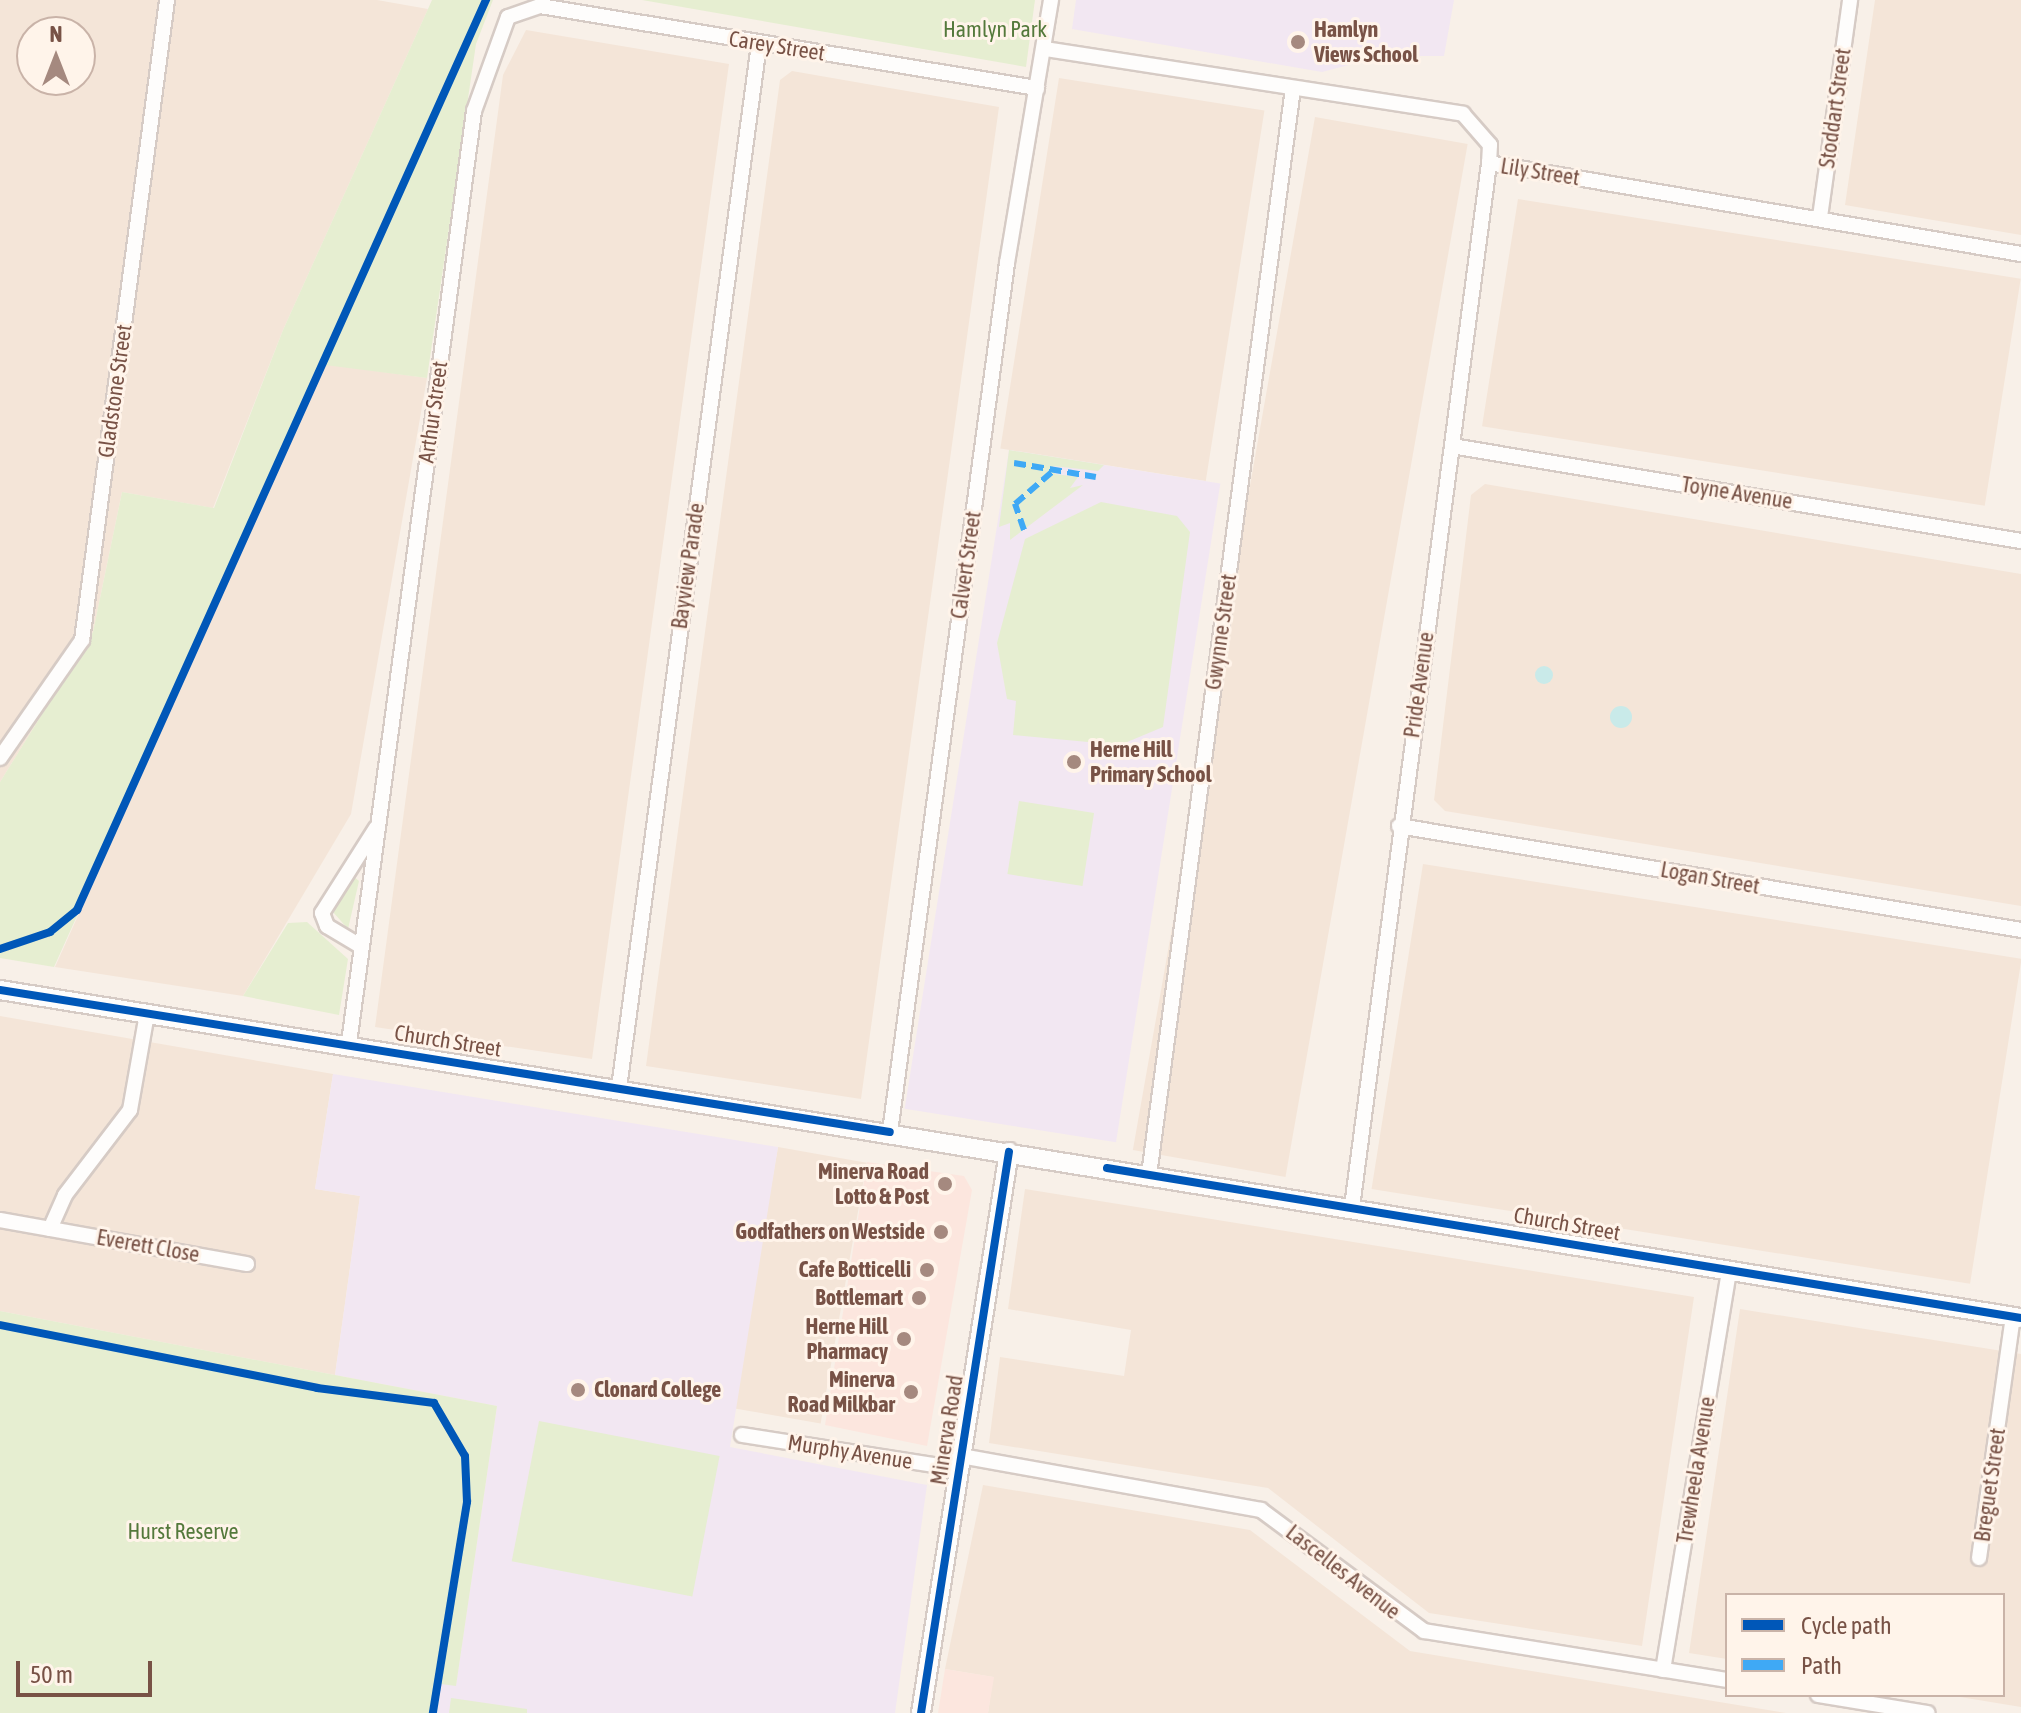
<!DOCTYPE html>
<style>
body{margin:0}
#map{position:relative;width:2021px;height:1713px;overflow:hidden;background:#f8f0e8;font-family:"Asap Condensed",sans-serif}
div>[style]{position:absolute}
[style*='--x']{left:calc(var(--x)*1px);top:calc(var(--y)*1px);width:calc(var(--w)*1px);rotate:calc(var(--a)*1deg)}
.residential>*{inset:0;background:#f4e5d8;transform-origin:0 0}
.commercial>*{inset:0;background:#fce6de}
.education>*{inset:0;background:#f2e7f2;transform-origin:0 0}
.green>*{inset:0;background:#e6eed1;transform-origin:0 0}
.water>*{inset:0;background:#c9eae9}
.round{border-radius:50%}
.roads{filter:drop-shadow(2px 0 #d6cbc5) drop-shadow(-2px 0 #d6cbc5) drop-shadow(0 2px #d6cbc5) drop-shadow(0 -2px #d6cbc5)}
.minor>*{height:14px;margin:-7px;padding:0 7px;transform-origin:7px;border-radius:7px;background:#fefdfc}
.tertiary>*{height:18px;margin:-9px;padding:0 9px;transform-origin:9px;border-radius:9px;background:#fefdfc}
.quiet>*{height:6px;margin-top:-3px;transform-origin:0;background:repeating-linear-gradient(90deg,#3fa9f5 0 12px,transparent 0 18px)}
.cycleway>*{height:8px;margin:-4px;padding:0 4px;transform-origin:4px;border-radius:4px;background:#0057b8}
.dots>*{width:22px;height:22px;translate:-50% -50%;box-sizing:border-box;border:4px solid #fff4ea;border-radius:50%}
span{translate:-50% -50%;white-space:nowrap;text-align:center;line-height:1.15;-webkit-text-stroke:6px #fff4ea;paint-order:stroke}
.poi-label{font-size:22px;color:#785246;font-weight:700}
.left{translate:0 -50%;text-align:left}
.right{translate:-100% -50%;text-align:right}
.park-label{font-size:22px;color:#54793b}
.street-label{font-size:22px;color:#785246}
.legend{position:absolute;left:1725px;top:1593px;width:280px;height:104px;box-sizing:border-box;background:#fff4ea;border:2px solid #c9b3a8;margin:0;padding:10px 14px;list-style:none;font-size:24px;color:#785246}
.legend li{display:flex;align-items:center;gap:16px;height:40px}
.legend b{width:40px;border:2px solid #c9b3a8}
.north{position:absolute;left:16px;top:16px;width:80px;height:80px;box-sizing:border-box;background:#fff4ea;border:2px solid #c9b3a8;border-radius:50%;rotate:0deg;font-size:22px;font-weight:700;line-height:32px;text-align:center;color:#785246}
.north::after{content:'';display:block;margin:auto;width:28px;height:36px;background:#a5897f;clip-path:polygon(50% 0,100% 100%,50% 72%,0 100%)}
.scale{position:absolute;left:16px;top:1661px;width:136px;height:36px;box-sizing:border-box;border:4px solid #785246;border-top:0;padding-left:10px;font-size:24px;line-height:28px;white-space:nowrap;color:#785246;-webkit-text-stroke:6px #fff4ea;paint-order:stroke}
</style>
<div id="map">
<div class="residential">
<div style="clip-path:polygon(evenodd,0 0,377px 0,428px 9px,283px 330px,213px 508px,122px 492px,93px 632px,0 782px,0 0,32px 32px,80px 32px,80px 80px,32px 80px,32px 32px)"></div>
<div style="clip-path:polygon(1875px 0,2021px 0,2021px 235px,1845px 205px)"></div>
<div style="clip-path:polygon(526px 30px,729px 64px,592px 1059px,375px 1027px,503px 75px)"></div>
<div style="clip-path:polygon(792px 71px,999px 107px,861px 1099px,646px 1066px,780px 80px)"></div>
<div style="left:1059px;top:78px;width:208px;height:375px;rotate:9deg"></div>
<div style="left:1315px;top:117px;width:155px;height:1049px;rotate:10deg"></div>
<div style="left:1518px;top:199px;width:509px;height:230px;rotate:9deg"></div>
<div style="clip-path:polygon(325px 364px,427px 378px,351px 814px,243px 996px,55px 967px)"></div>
<div style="clip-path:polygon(1485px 484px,2021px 574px,2021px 906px,1445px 811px,1434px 800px,1471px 495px)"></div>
<div style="left:1423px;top:864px;width:606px;height:329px;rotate:9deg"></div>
<div style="clip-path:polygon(0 1016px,333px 1074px,315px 1189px,360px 1196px,335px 1375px,0 1311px)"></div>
<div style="left:778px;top:1147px;width:90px;height:265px;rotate:10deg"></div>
<div style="clip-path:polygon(1025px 1189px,1694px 1297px,1642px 1646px,1429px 1613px,1268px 1488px,989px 1443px,1000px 1357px,1124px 1376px,1131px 1330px,1008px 1309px)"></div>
<div style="clip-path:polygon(1740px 1309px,2021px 1354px,2021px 1707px,1948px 1695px,2003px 1695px,2003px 1595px,1727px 1595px,1727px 1659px,1689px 1653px)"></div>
<div style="clip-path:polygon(983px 1485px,1250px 1530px,1410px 1651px,1786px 1713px,988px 1713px,993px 1677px,945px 1669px)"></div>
</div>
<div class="commercial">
<div style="clip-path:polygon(867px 1162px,964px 1176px,972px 1190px,927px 1446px,825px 1425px)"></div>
<div style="clip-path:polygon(945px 1669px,994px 1677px,988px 1713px,938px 1713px)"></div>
</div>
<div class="education">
<div style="clip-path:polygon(1076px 0,1454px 0,1444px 56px,1383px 56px,1322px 72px,1072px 29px)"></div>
<div style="left:1009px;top:450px;width:214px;height:667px;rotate:9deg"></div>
<div style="clip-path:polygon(333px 1074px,778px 1147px,730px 1447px,927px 1485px,895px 1713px,437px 1713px,441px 1683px,456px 1685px,497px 1406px,335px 1375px,360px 1196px,315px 1189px)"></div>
</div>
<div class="green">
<div style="clip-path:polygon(432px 0,493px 0,476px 44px,427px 378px,325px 365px,54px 967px,0 958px,0 782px,93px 632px,122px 492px,214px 508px,283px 330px)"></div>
<div style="clip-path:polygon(642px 0,1035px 0,1026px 67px)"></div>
<div style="clip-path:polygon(1009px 450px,1104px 465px,1098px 471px,1053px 466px,1055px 474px,1078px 477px,1070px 488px,1083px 485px,1010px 540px,1010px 523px,999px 527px)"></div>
<div style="clip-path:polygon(1101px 502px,1177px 516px,1190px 532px,1163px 727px,1120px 745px,1013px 735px,1016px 701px,1007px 699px,997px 643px,1025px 539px)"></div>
<div style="left:1019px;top:801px;width:76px;height:74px;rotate:9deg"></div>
<div style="clip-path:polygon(353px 876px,359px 881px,348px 929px,333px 912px)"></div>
<div style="clip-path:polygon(307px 922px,348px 959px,339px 1015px,243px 996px,288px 923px)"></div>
<div style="clip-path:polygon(0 1311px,497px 1406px,456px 1686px,441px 1684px,437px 1713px,0 1713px)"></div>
<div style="left:539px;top:1421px;width:184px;height:143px;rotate:11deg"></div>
<div style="clip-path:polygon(451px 1698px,527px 1709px,527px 1713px,449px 1713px)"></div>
</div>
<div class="water">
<div class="round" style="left:1535px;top:666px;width:18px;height:18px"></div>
<div class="round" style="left:1610px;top:706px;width:22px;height:22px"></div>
</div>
<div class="roads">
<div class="minor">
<div style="--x:1045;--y:49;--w:423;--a:8.8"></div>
<div style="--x:1463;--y:114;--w:41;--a:48.9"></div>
<div style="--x:1490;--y:145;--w:18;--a:93"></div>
<div style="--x:1489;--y:163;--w:540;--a:9.71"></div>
<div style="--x:1820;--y:217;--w:219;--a:-82.1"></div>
<div style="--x:1452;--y:446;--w:577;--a:9.48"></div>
<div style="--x:0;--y:758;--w:144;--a:-55.2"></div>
<div style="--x:82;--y:640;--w:646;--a:-82.43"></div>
<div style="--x:1399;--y:826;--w:631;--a:9.49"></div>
<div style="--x:362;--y:947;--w:41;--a:-149"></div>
<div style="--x:327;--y:926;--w:14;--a:-111"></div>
<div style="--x:322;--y:913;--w:101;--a:-57.6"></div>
<div style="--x:349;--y:1043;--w:940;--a:-82.36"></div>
<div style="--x:474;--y:111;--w:100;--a:-70.1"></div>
<div style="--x:508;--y:17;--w:34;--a:-19"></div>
<div style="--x:540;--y:6;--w:504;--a:9.37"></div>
<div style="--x:619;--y:1088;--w:1053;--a:-82.36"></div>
<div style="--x:890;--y:1132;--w:877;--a:-82.33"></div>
<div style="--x:1007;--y:263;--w:267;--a:-80.5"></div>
<div style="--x:1149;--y:1175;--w:1096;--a:-82.45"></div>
<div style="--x:1352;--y:1207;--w:1053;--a:-82.52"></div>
<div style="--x:0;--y:1220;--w:251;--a:10.1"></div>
<div style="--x:50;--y:1229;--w:37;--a:-66"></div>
<div style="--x:65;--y:1195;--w:107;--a:-52.6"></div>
<div style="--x:130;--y:1110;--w:97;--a:-80"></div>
<div style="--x:742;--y:1435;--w:220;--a:8.9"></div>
<div style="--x:961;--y:1456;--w:305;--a:10.2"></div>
<div style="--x:1261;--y:1510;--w:203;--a:36.6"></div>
<div style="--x:1424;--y:1631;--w:307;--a:9.2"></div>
<div style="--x:1979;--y:1558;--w:243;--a:-82"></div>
<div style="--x:1663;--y:1670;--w:405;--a:-80.6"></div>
<div style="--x:1818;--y:1695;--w:111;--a:9.3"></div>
</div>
<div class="tertiary">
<div style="--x:0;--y:990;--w:2047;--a:9.22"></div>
<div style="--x:921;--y:1713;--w:568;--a:-81.09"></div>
</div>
</div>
<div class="quiet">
<div style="--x:1014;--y:463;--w:83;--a:9.7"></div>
<div style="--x:1024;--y:530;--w:28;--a:-109"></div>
<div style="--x:1015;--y:504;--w:50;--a:-41"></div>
</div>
<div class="cycleway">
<div style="--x:0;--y:949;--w:53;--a:-18.8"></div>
<div style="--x:50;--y:932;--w:35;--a:-39"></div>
<div style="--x:77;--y:910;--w:998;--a:-65.8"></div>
<div style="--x:0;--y:990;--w:901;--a:9.07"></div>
<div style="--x:1107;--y:1168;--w:926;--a:9.32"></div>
<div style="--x:0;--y:1325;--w:323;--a:11.2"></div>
<div style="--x:317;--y:1388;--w:118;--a:7.3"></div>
<div style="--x:434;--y:1403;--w:61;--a:59.7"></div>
<div style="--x:465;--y:1456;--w:46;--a:87.5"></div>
<div style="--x:467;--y:1502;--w:214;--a:99.2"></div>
<div style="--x:921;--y:1713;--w:568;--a:-81.09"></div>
</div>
<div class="dots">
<div style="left:1298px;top:42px;background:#a5897f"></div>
<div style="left:1074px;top:762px;background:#a5897f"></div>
<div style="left:945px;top:1184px;background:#a5897f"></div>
<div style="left:941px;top:1232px;background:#a5897f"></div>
<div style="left:927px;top:1270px;background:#a5897f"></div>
<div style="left:919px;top:1298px;background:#a5897f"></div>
<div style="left:904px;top:1339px;background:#a5897f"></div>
<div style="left:578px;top:1390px;background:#a5897f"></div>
<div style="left:911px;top:1392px;background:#a5897f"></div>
</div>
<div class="poi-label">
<span class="left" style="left:1314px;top:42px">Hamlyn<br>Views School</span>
<span class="left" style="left:1090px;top:762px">Herne Hill<br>Primary School</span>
<span class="right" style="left:929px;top:1184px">Minerva Road<br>Lotto &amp; Post</span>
<span class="right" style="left:925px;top:1232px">Godfathers on Westside</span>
<span class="right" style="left:911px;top:1270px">Cafe Botticelli</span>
<span class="right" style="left:903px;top:1298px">Bottlemart</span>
<span class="right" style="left:888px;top:1339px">Herne Hill<br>Pharmacy</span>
<span class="right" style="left:895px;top:1392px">Minerva<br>Road Milkbar</span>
<span class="left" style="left:594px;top:1390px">Clonard College</span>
</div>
<div class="park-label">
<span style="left:995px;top:30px">Hamlyn Park</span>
<span style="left:183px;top:1532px">Hurst Reserve</span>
</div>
<div class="street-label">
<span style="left:777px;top:46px;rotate:9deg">Carey Street</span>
<span style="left:1835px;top:108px;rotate:-82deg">Stoddart Street</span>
<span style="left:1540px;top:172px;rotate:9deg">Lily Street</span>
<span style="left:115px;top:391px;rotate:-82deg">Gladstone Street</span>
<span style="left:433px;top:412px;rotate:-82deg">Arthur Street</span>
<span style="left:1737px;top:493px;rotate:9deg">Toyne Avenue</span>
<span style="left:966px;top:565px;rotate:-82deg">Calvert Street</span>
<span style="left:688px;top:566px;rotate:-82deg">Bayview Parade</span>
<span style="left:1221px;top:632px;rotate:-82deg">Gwynne Street</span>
<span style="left:1419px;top:685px;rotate:-82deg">Pride Avenue</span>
<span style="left:1710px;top:878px;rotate:10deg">Logan Street</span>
<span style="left:448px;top:1041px;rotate:9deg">Church Street</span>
<span style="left:1567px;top:1224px;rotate:10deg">Church Street</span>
<span style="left:148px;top:1246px;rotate:10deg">Everett Close</span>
<span style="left:947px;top:1430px;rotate:-81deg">Minerva Road</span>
<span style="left:850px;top:1452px;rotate:9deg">Murphy Avenue</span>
<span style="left:1696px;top:1470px;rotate:-81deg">Trewheela Avenue</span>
<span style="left:1990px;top:1485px;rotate:-82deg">Breguet Street</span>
<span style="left:1343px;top:1572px;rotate:38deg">Lascelles Avenue</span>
</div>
<ul class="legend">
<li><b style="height:10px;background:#0057b8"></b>Cycle path</li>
<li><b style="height:10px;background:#3fa9f5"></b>Path</li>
</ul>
<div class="north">N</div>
<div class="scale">50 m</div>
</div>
